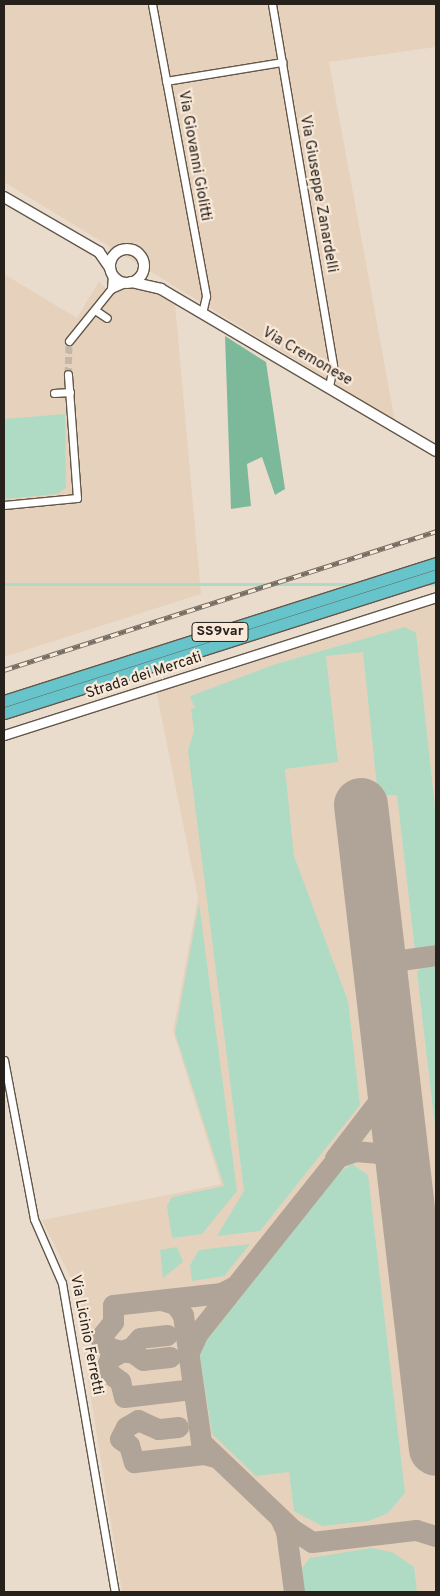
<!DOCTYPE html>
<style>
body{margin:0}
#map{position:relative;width:440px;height:1596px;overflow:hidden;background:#eadccc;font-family:Overpass,sans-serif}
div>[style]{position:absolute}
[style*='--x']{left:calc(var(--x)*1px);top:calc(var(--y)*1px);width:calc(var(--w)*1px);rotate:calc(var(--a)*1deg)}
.built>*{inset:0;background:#e6d2bc}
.green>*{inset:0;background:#afdbc4;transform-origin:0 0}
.forest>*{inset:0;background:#7cb99a}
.taxiway>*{height:21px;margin:-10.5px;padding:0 10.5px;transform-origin:10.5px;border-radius:10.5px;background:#b0a498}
.runway>*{height:54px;margin:-27px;padding:0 27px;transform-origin:27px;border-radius:27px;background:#b0a498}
.minor-tunnel>*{height:7px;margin-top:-3.5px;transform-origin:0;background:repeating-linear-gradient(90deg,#c3b7a9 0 7px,transparent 0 10.5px)}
.roads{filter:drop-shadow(1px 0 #635749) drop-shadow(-1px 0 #635749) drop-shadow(0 1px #635749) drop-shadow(0 -1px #635749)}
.minor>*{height:7px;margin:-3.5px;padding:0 3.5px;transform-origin:3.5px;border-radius:3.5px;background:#fff}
.tertiary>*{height:9px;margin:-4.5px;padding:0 4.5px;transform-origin:4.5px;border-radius:4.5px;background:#fff}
.secondary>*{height:10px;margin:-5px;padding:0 5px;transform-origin:5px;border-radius:5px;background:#fff}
.secondary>.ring{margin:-5px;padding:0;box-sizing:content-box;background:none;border:10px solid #fff;border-radius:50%}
.trunk>*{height:11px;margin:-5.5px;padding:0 5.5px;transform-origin:5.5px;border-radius:5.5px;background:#68c4cb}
.rail>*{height:4.5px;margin-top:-2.25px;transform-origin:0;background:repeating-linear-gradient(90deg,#f8e9d9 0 8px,#766d64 0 16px);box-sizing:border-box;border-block:1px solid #766d64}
span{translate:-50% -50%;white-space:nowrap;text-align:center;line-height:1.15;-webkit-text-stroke:4.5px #f8e9d9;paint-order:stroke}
.shield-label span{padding:1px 4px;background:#f8e9d9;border:1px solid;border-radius:4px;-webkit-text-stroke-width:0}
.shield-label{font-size:14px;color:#27211c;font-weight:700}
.street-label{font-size:15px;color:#27211c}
.frame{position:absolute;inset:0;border:5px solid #27211c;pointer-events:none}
</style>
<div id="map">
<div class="built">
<div style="clip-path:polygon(4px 4px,436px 4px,436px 47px,329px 62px,395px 421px,4px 182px)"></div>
<div style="clip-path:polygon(4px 274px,77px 318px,99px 281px,106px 289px,144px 285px,175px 303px,201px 594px,4px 657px)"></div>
<div style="clip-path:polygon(436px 600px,436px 1592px,122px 1592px,72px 1280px,42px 1220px,221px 1184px,173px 1031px,198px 898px,156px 690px)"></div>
</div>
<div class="green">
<div style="clip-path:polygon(65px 414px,66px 488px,57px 494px,4px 499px,4px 419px)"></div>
<div style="left:436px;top:583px;width:3px;height:454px;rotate:90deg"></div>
<div style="clip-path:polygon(405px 627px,416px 633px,436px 817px,436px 949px,415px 951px,397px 795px,378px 796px,363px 652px,326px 656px,338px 762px,285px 769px,294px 856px,348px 1001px,360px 1105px,260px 1231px,217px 1236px,244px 1191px,188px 751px,194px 730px,191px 709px,195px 708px,190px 696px,276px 664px)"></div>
<div style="clip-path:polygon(199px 903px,237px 1191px,202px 1234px,172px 1238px,167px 1206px,172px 1197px,224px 1186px,175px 1033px)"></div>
<div style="clip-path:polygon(436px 961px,436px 1135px,417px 972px,425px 962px)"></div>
<div style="clip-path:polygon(352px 1164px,368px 1175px,405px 1493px,388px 1513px,369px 1521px,322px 1526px,294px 1511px,289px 1472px,256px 1476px,212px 1434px,199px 1350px,340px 1172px)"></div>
<div style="clip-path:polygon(250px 1244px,224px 1276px,192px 1281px,190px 1265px,199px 1250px)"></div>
<div style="clip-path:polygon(177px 1247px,183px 1262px,163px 1278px,160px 1250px)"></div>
<div style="clip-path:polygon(371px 1548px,392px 1552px,414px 1567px,417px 1592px,303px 1592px,302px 1568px,310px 1558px)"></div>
</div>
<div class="forest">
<div style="clip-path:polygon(225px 336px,266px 362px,285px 489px,275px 495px,262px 457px,247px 464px,251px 506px,231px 509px)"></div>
</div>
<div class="taxiway">
<div style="--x:382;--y:985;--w:15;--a:-79"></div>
<div style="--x:385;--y:970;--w:13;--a:-45"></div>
<div style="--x:394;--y:961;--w:42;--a:-8.1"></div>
<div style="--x:335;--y:1158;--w:76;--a:-52.5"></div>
<div style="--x:381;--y:1098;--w:23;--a:-72"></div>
<div style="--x:388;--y:1076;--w:38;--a:-88"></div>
<div style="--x:161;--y:1300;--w:15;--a:16"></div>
<div style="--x:175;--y:1304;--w:14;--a:54"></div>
<div style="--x:183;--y:1315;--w:128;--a:81.9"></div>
<div style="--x:201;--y:1442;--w:126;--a:43.7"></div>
<div style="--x:292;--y:1529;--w:24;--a:33"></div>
<div style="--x:312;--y:1542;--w:105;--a:-6.6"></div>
<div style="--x:416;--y:1530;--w:21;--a:17"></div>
<div style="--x:167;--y:1335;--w:27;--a:174"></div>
<div style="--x:140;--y:1338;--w:13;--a:132"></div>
<div style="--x:131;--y:1348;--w:11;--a:165"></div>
<div style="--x:120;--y:1351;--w:13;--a:-162"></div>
<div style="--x:108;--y:1347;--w:12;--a:-132"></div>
<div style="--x:100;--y:1338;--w:21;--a:-51"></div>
<div style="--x:113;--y:1322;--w:17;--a:-90"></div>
<div style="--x:113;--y:1305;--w:109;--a:-6.3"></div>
<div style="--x:221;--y:1293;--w:16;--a:-27"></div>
<div style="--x:188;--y:1354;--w:23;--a:-65"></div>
<div style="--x:198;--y:1333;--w:225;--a:-51.5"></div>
<div style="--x:338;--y:1157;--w:18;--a:-19"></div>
<div style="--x:355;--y:1151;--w:24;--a:5"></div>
<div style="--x:379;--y:1153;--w:26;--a:36"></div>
<div style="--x:400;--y:1168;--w:20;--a:72"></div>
<div style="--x:170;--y:1357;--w:27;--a:174"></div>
<div style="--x:143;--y:1360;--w:14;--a:-144"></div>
<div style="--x:132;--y:1352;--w:11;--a:180"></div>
<div style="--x:121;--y:1352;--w:13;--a:151"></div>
<div style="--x:110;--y:1358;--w:13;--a:113"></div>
<div style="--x:105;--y:1370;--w:19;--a:36"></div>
<div style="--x:120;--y:1381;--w:16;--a:76"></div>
<div style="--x:124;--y:1397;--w:68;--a:-6.7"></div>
<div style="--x:178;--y:1427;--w:20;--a:174"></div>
<div style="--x:158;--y:1429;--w:22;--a:-156"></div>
<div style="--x:138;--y:1420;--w:14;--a:150"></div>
<div style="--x:126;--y:1427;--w:13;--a:117"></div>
<div style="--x:120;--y:1439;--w:11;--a:34"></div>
<div style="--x:129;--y:1445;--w:18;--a:74"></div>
<div style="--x:134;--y:1462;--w:70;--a:-6.5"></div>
<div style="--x:204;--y:1454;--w:11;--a:15"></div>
<div style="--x:280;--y:1518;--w:14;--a:65"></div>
<div style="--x:286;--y:1531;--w:62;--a:82.5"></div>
</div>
<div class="runway">
<div style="--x:361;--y:805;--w:648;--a:83.36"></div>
</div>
<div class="minor-tunnel">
<div style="--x:68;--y:374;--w:33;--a:-88"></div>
</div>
<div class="roads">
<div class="minor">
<div style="--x:152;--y:4;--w:297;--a:79.5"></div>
<div style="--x:206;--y:296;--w:17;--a:103"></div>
<div style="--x:272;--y:4;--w:367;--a:80.4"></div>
<div style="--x:333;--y:366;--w:21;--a:101"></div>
<div style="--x:166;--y:81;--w:118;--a:-9.3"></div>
<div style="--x:111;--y:289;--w:15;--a:-86"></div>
<div style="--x:95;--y:310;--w:14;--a:34"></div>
<div style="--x:69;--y:341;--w:67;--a:-51.1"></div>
<div style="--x:111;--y:289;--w:15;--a:-23"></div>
<div style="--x:54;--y:393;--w:16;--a:-4"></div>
<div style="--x:4;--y:505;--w:73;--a:-5.5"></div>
<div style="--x:77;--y:498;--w:124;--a:-94.2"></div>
<div style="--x:4;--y:1060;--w:162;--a:79.3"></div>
<div style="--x:34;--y:1219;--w:70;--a:66.4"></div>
<div style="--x:62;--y:1283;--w:314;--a:80.3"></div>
</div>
<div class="tertiary">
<div style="--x:4;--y:735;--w:454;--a:-17.7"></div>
</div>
<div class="secondary">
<div style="--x:4;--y:197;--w:110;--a:30.1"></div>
<div style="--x:99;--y:252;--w:19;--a:55"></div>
<div class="ring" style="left:110px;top:249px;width:24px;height:24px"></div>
<div style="--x:131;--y:282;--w:31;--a:13"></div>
<div style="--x:161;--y:289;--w:319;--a:30.5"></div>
</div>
<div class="trunk">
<div style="--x:4;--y:701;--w:454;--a:-17.7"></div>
<div style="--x:4;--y:713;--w:454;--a:-17.7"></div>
</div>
</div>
<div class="rail">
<div style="--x:4;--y:670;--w:454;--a:-17.8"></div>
</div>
<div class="shield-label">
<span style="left:220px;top:632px">SS9var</span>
</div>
<div class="street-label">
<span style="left:194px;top:156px;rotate:80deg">Via Giovanni Giolitti</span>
<span style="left:318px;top:194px;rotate:80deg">Via Giuseppe Zanardelli</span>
<span style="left:307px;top:357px;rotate:30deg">Via Cremonese</span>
<span style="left:144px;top:676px;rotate:-18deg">Strada dei Mercati</span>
<span style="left:86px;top:1335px;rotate:79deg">Via Licinio Ferretti</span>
</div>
<div class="frame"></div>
</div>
